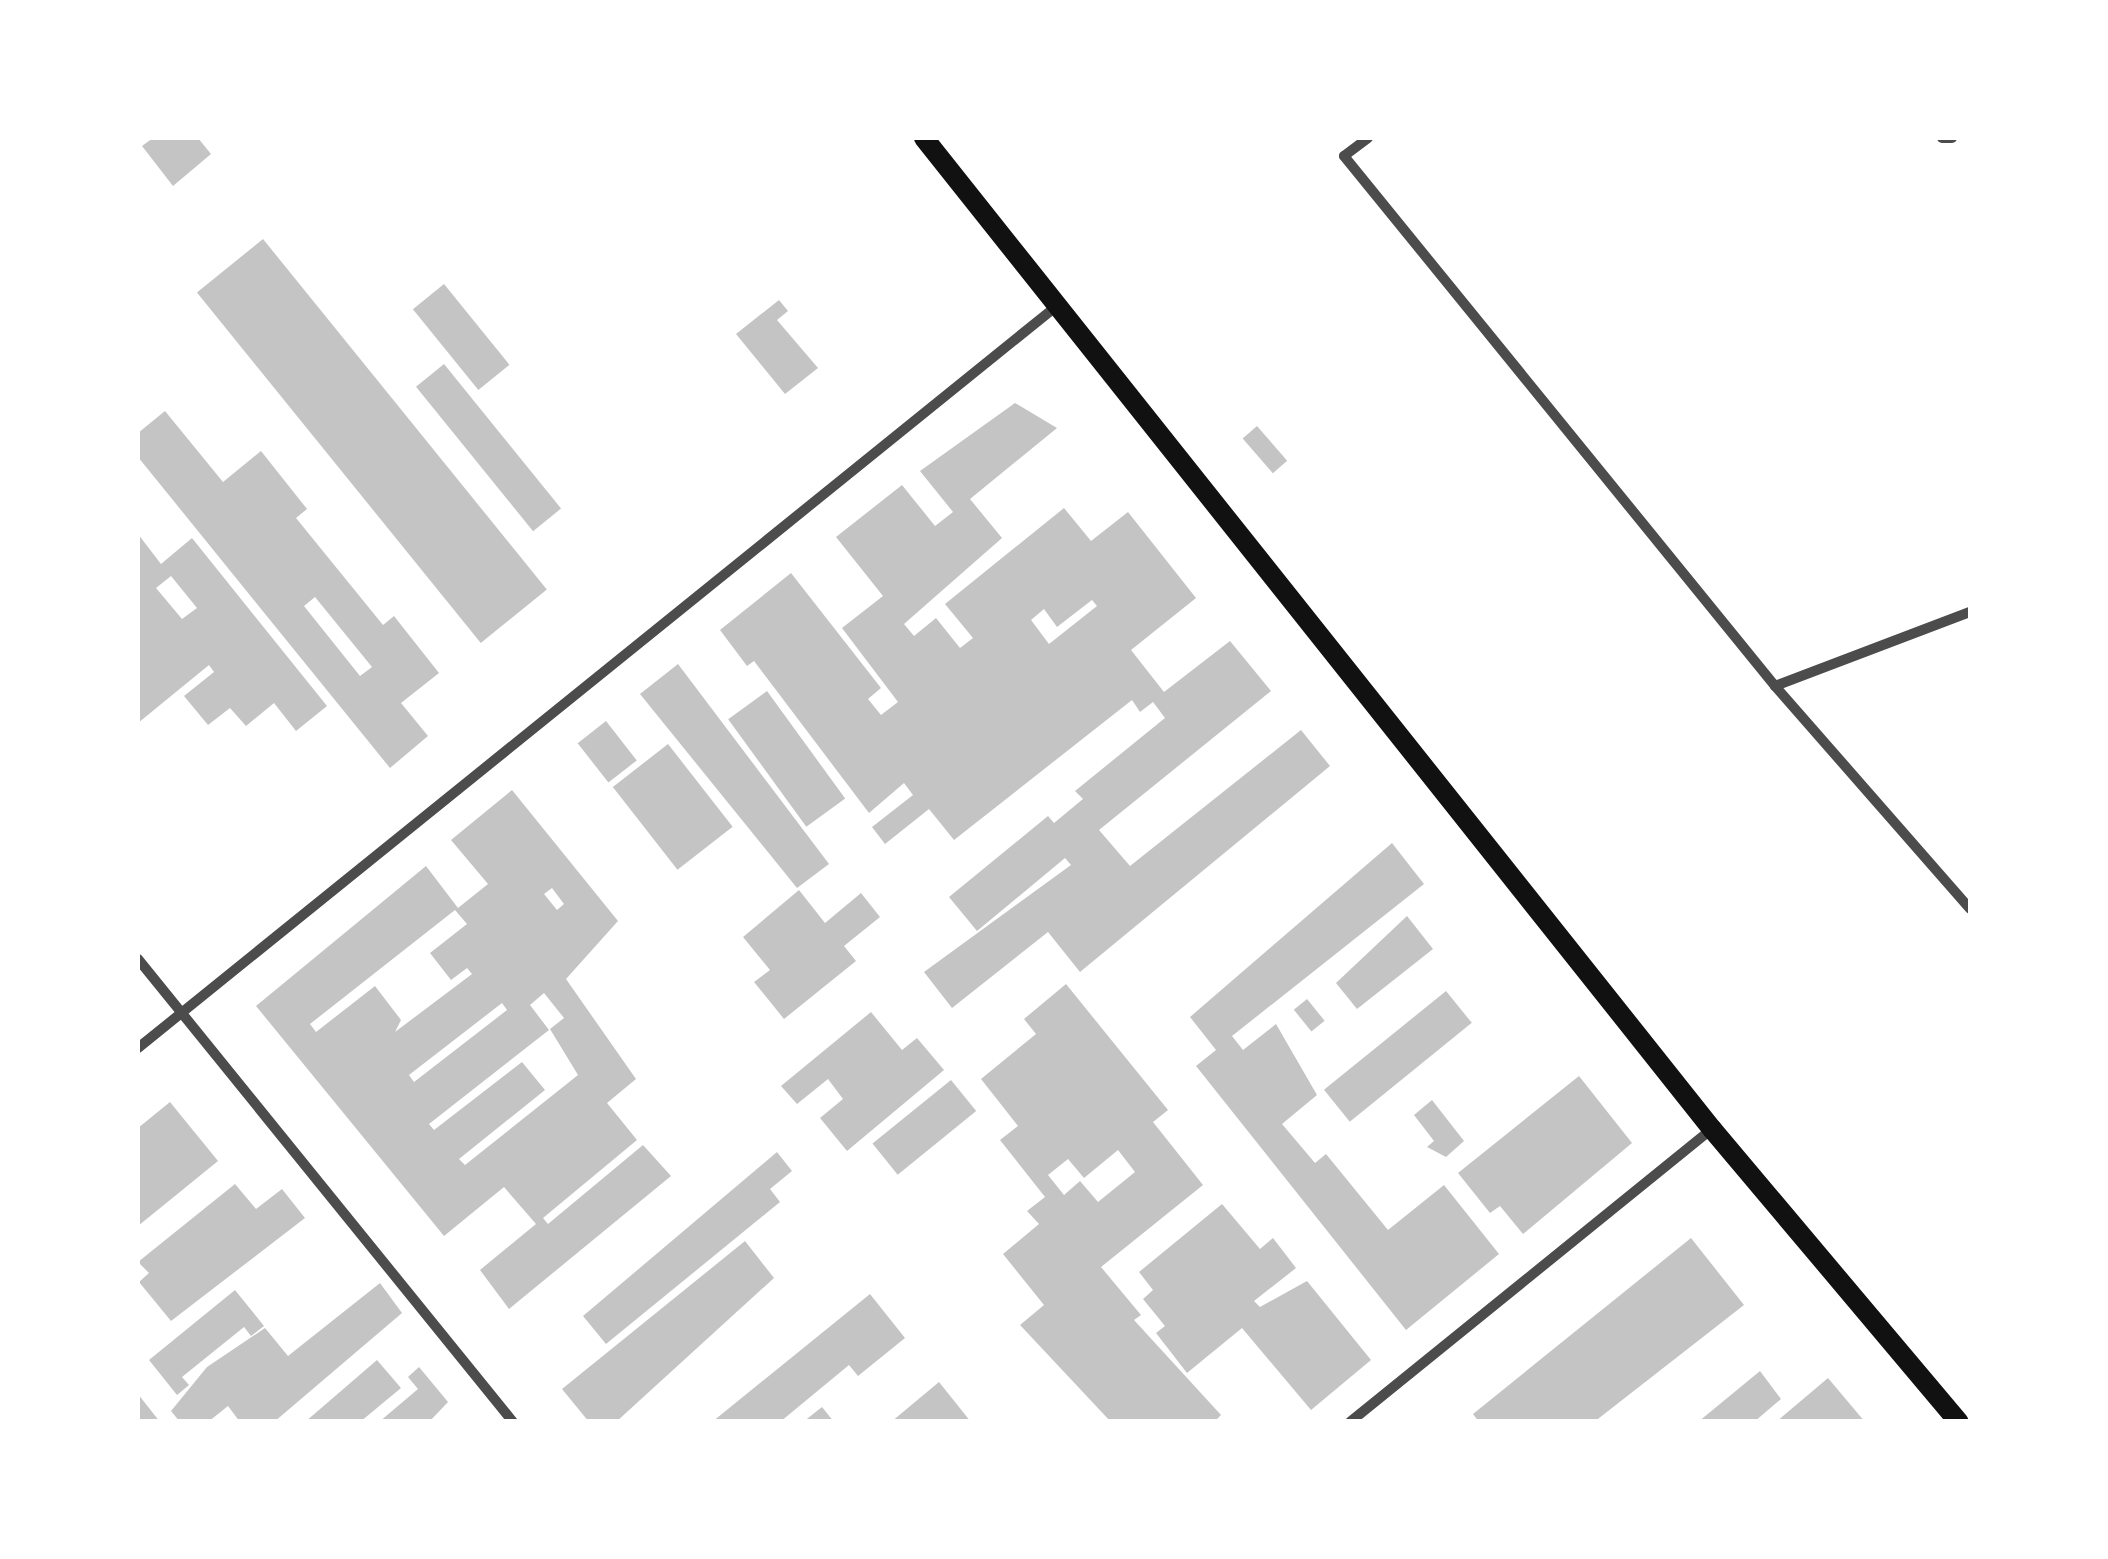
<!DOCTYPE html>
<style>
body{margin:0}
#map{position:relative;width:2108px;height:1559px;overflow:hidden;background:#fff;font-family:"PT Sans Narrow",sans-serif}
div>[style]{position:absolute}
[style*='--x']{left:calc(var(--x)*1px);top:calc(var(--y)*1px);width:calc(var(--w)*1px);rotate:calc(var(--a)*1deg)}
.building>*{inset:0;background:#c4c4c4;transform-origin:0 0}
.minor>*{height:10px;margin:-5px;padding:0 5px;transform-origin:5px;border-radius:5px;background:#4c4c4c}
.secondary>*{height:20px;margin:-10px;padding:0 10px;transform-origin:10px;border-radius:10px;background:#111}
span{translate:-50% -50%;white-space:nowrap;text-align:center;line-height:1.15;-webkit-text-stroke:8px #fff;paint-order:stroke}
.frame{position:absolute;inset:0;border:140px solid #fff;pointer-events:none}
</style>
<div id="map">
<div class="building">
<div style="clip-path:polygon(153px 138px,198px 138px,211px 154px,173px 186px,142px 146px)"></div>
<div style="left:263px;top:239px;width:451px;height:85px;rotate:51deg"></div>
<div style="left:444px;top:284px;width:104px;height:40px;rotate:51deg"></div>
<div style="clip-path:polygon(779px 300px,788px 311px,777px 320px,818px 368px,785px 394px,736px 334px)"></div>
<div style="left:444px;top:364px;width:186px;height:36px;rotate:51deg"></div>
<div style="clip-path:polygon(evenodd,1015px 403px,1057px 428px,970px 499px,1002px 538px,904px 624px,914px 636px,936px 618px,960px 648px,973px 638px,945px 604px,1064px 508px,1091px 541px,1128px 512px,1196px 598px,1131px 650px,1164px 692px,1230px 641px,1271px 691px,1099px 830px,1130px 866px,1301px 730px,1330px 766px,1080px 972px,1048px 932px,952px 1008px,924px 972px,1071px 865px,1065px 858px,977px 931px,949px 897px,1048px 816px,1054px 823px,1083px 799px,1075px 791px,1165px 718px,1153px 702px,1140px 712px,1132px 700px,954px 840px,929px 809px,885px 844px,872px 827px,913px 795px,904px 783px,869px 813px,754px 661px,747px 666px,720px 630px,791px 573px,881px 688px,868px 699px,881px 715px,898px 702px,842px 628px,883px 596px,836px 537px,902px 485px,935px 526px,953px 512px,920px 471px,1015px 403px,1092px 600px,1097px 606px,1049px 644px,1031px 620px,1044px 609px,1057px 627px,1092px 600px)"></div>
<div style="clip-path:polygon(evenodd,165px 411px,223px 482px,261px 451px,307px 509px,296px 518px,383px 625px,394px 616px,439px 673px,401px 703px,428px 736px,390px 768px,138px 457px,138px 433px,165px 411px,315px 597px,372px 667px,360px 676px,304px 606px,315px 597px)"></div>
<div style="left:1257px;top:426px;width:46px;height:19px;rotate:49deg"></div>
<div style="clip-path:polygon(evenodd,138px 534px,161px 564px,192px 538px,327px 706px,296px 731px,274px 703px,246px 726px,230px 708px,208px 725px,184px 696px,214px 672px,209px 665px,138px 723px,138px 534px,171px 576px,197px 608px,182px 619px,156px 588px,171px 576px)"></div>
<div style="clip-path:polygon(678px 664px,829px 864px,797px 888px,640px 694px)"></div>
<div style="left:767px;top:691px;width:133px;height:48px;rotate:54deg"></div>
<div style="left:606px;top:721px;width:50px;height:36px;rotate:52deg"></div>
<div style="left:668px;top:744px;width:105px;height:70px;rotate:52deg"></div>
<div style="clip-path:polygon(evenodd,512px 790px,618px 921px,566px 979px,636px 1079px,607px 1103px,637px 1140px,543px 1218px,548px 1224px,643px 1145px,671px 1176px,509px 1309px,480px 1270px,536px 1224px,504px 1187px,444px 1236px,256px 1006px,426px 866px,458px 908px,488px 884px,451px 840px,512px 790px,552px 888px,564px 904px,557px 910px,544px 894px,552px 888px,512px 790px,455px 910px,467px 924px,430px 953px,451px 980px,467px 968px,472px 974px,395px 1032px,401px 1020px,375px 986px,316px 1032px,310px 1024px,455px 910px,512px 790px,544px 993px,564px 1018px,550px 1029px,578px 1075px,465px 1165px,459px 1159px,545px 1090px,522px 1062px,434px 1130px,429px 1124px,549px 1030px,530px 1005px,544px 993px,512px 790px,502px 1003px,507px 1010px,414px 1082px,409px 1075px,502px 1003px)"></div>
<div style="clip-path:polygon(1392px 843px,1424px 884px,1232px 1036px,1243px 1050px,1276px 1024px,1317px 1095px,1282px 1124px,1315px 1163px,1326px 1154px,1388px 1230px,1444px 1185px,1499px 1254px,1406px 1330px,1196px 1066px,1216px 1050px,1190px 1017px)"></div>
<div style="clip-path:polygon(799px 890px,825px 923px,861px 893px,880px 917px,844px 946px,856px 961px,784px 1019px,754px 982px,770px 970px,743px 937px)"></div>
<div style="clip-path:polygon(1407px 916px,1433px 949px,1357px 1009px,1336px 983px)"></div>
<div style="clip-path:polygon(evenodd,1066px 984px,1168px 1110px,1153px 1122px,1203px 1185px,1101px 1267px,1141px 1315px,1134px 1320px,1221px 1415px,1214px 1422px,1111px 1422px,1020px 1325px,1044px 1305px,1003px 1254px,1039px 1224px,1027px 1211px,1045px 1197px,1000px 1140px,1018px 1126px,981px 1079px,1036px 1034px,1024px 1019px,1066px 984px,1118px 1150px,1135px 1172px,1098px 1202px,1080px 1181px,1064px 1195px,1048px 1175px,1068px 1159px,1084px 1178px,1118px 1150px)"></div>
<div style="left:1446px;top:991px;width:41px;height:157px;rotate:51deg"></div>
<div style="left:1307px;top:999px;width:28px;height:17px;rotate:51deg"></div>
<div style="clip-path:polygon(871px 1012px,902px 1050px,917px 1038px,944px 1070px,847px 1151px,820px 1118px,843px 1099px,828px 1079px,797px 1104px,781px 1086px)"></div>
<div style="clip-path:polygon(1579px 1076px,1632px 1143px,1523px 1234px,1500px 1206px,1490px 1213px,1458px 1173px)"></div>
<div style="left:951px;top:1080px;width:40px;height:101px;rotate:51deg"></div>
<div style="clip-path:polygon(1432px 1100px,1464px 1141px,1446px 1157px,1427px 1147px,1434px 1141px,1414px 1115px)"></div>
<div style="clip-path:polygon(170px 1102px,218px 1161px,138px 1226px,138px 1128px)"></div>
<div style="clip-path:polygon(777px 1152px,792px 1171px,770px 1189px,780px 1202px,606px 1344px,583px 1316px)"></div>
<div style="clip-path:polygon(235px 1184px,256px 1209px,282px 1189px,305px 1218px,171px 1321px,139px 1282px,149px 1273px,138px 1262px)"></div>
<div style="clip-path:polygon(1222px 1204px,1260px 1249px,1273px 1238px,1296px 1268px,1254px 1301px,1260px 1307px,1307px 1281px,1371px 1360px,1311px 1410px,1242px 1328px,1187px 1373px,1156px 1333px,1165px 1326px,1143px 1299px,1153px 1290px,1139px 1272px)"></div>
<div style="clip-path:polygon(1691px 1238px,1744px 1305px,1594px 1422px,1479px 1422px,1473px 1414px)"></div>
<div style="clip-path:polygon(745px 1241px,774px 1278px,616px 1422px,589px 1422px,562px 1389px)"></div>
<div style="clip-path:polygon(380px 1283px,402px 1313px,274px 1422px,240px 1422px,228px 1406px,208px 1422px,180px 1422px,171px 1411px,207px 1367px,265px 1328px,288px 1356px)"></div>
<div style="clip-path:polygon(235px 1290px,264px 1326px,251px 1336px,244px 1327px,182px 1377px,189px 1385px,177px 1395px,149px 1360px)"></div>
<div style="clip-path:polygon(870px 1294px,905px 1338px,858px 1376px,849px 1365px,780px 1422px,712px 1422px)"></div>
<div style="clip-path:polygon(377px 1360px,401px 1388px,360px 1422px,305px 1422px)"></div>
<div style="clip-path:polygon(419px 1367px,448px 1402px,429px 1422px,379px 1422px,418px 1389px,408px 1377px)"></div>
<div style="clip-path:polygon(1760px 1371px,1781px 1399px,1754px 1422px,1698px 1422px)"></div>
<div style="clip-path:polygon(1828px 1378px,1865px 1422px,1776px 1422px)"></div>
<div style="clip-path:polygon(939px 1382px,971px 1422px,891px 1422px)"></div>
<div style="clip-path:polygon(138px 1394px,160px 1422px,138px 1422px)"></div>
<div style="clip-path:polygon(822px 1407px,834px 1422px,803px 1422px)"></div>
</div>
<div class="minor">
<div style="--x:1368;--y:138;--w:30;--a:143"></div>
<div style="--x:1344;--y:156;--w:683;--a:50.88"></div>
<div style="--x:1775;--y:686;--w:296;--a:48.8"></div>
<div style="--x:1942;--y:138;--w:10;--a:0"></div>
<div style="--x:1775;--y:686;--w:209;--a:-20.8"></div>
<div style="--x:138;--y:959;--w:596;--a:50.99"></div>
<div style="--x:138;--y:1048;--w:1178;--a:-38.93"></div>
<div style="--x:1350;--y:1422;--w:466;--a:-39"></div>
</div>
<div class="secondary">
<div style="--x:924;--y:138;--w:1266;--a:51.51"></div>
<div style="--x:1712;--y:1129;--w:383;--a:49.9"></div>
</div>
<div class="frame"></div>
</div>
